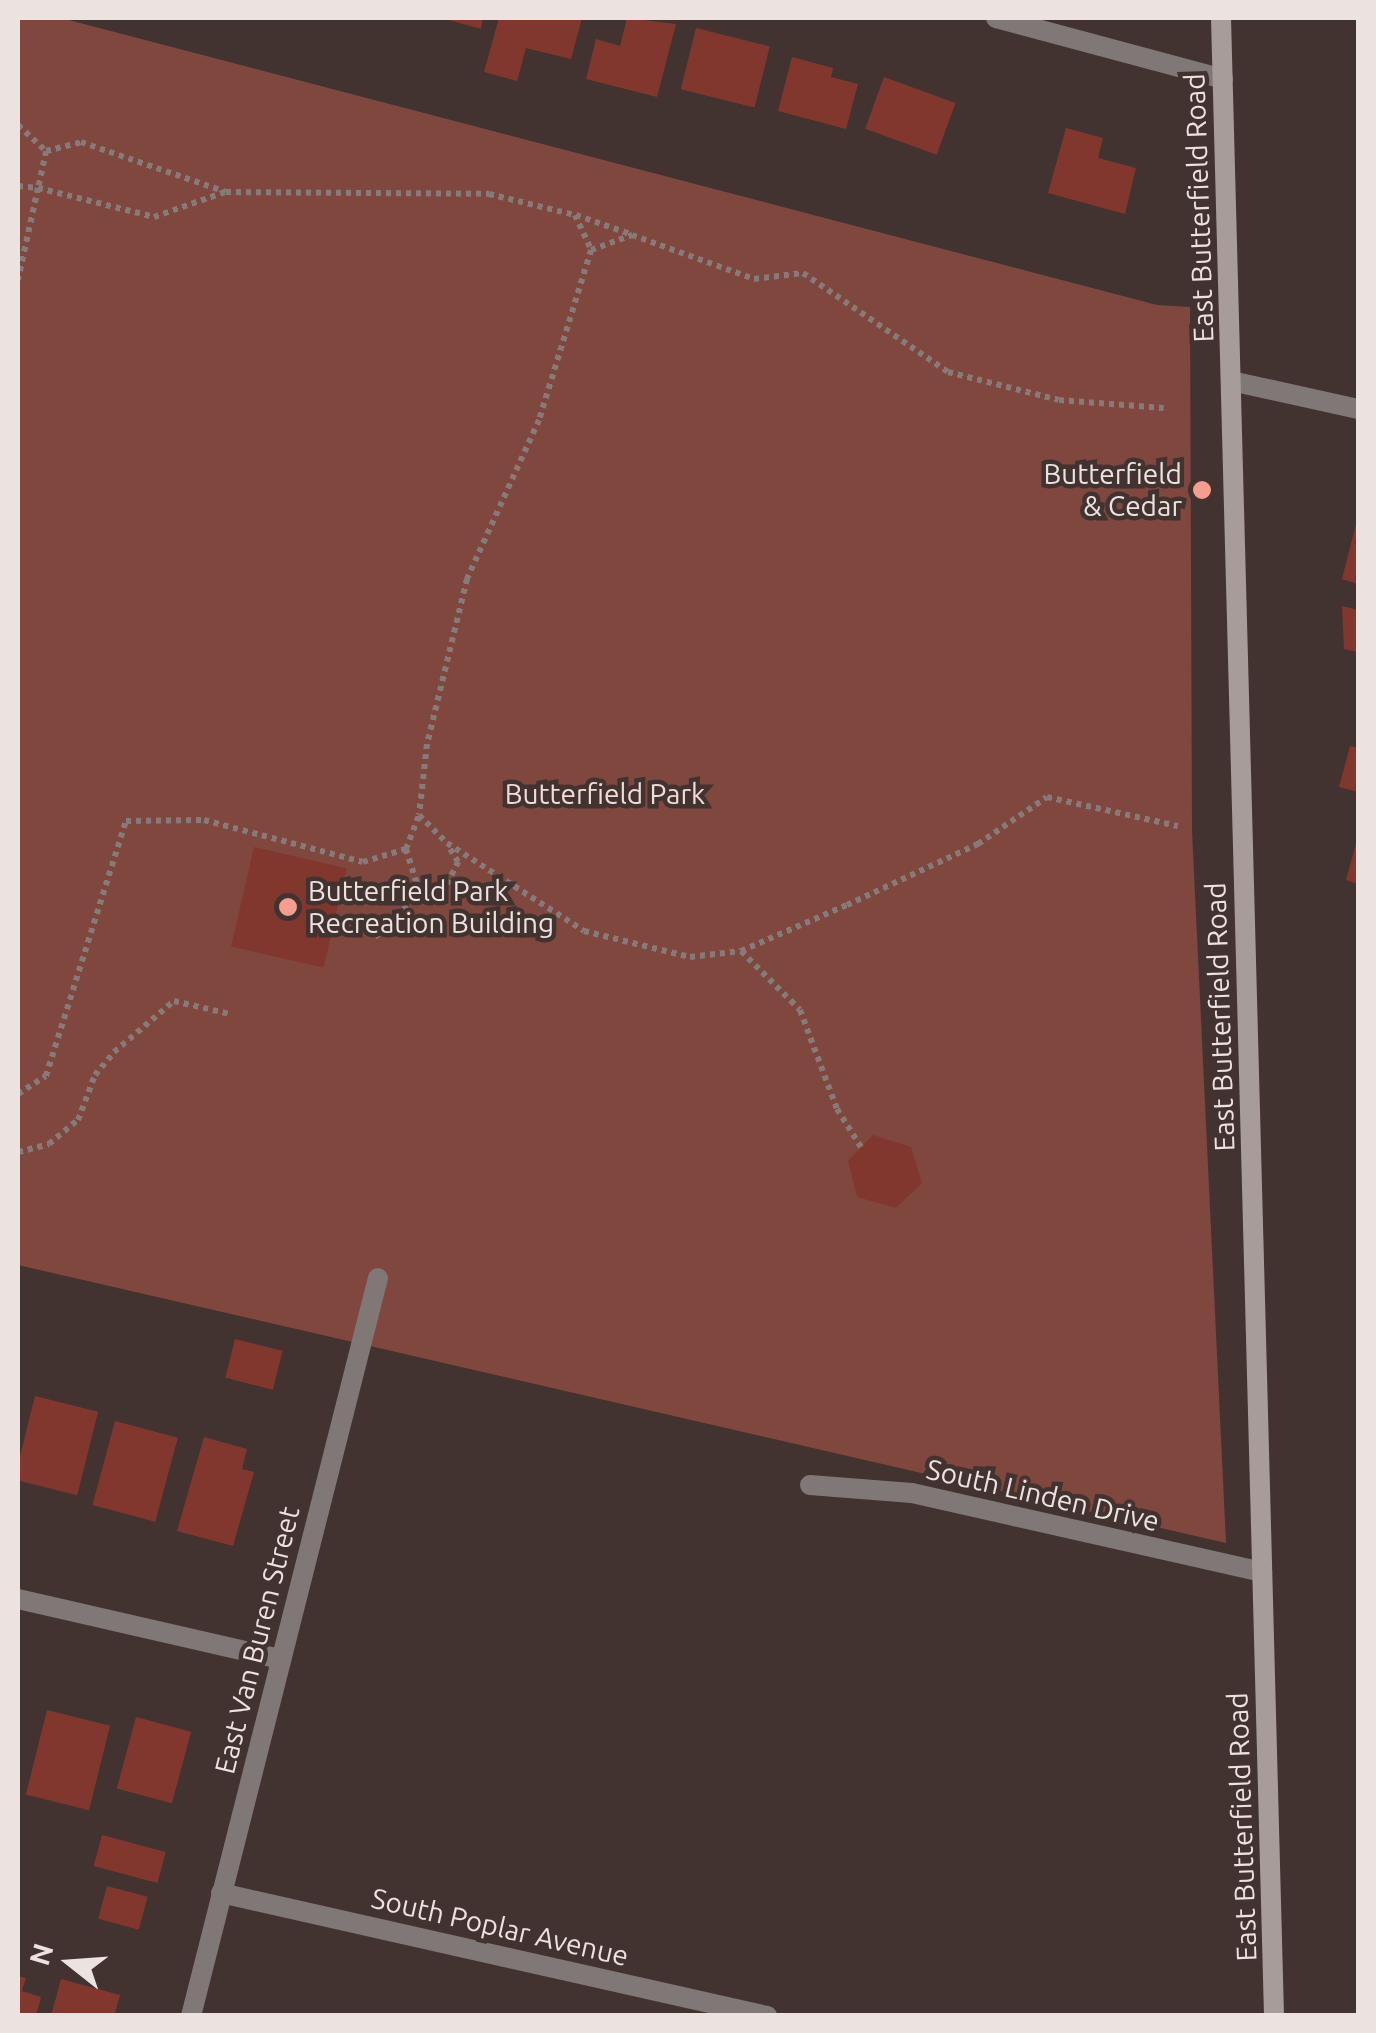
<!DOCTYPE html>
<style>
body{margin:0}
#map{position:relative;width:1376px;height:2033px;overflow:hidden;background:#423331;font-family:Ubuntu,sans-serif}
div>[style]{position:absolute}
[style*='--x']{left:calc(var(--x)*1px);top:calc(var(--y)*1px);width:calc(var(--w)*1px);rotate:calc(var(--a)*1deg)}
.green>*{inset:0;background:#80473f}
.building>*{inset:0;background:#82372e;transform-origin:0 0}
.path>*{height:6px;margin-top:-3px;transform-origin:0;background:repeating-linear-gradient(90deg,#877a78 0 5px,transparent 0 10px)}
.minor>*{height:20px;margin:-10px;padding:0 10px;transform-origin:10px;border-radius:10px;background:#807877}
.secondary>*{height:20px;margin:-10px;padding:0 10px;transform-origin:10px;border-radius:10px;background:#a89c9a}
.dots>*{width:28px;height:28px;translate:-50% -50%;box-sizing:border-box;border:5px solid #423331;border-radius:50%}
span{translate:-50% -50%;white-space:nowrap;text-align:center;line-height:1.15;-webkit-text-stroke:9px #423331;paint-order:stroke}
.street-label{font-size:28px;color:#ece2e0}
.poi-label{font-size:28px;color:#ece2e0}
.right{translate:-100% -50%;text-align:right}
.left{translate:0 -50%;text-align:left}
.park-label{font-size:28px;color:#f3dbd7}
.frame{position:absolute;inset:0;border:20px solid #ece2e0;pointer-events:none}
.north{position:absolute;left:20px;top:1913px;width:100px;height:100px;-webkit-text-stroke:8px #423331;paint-order:stroke;rotate:287deg;font-size:28px;font-weight:700;line-height:40px;text-align:center;color:#ece2e0}
.north::after{content:'';display:block;margin:auto;width:35px;height:45px;background:#ece2e0;clip-path:polygon(50% 0,100% 100%,50% 72%,0 100%)}
</style>
<div id="map">
<div class="green">
<div style="clip-path:polygon(18px 18px,61px 18px,1157px 305px,1190px 307px,1192px 831px,1226px 1543px,18px 1265px)"></div>
</div>
<div class="building">
<div style="clip-path:polygon(442px 18px,483px 18px,481px 29px)"></div>
<div style="clip-path:polygon(499px 18px,582px 18px,571px 59px,526px 48px,517px 81px,484px 72px)"></div>
<div style="clip-path:polygon(627px 18px,676px 24px,657px 97px,586px 79px,596px 39px,620px 46px)"></div>
<div style="left:696px;top:28px;width:76px;height:63px;rotate:14deg"></div>
<div style="clip-path:polygon(792px 57px,833px 68px,831px 77px,858px 84px,846px 129px,778px 111px)"></div>
<div style="left:884px;top:77px;width:76px;height:55px;rotate:20deg"></div>
<div style="clip-path:polygon(1066px 128px,1103px 138px,1098px 158px,1136px 168px,1125px 214px,1048px 193px)"></div>
<div style="clip-path:polygon(1357px 520px,1358px 520px,1358px 584px,1342px 579px)"></div>
<div style="clip-path:polygon(1342px 606px,1358px 610px,1358px 652px,1344px 649px)"></div>
<div style="clip-path:polygon(1350px 746px,1358px 748px,1358px 792px,1339px 787px)"></div>
<div style="clip-path:polygon(1357px 840px,1358px 841px,1358px 884px,1346px 880px)"></div>
<div style="left:254px;top:847px;width:95px;height:102px;rotate:13deg"></div>
<div style="clip-path:polygon(873px 1135px,911px 1147px,922px 1183px,896px 1208px,857px 1197px,848px 1161px)"></div>
<div style="left:235px;top:1339px;width:49px;height:40px;rotate:14deg"></div>
<div style="left:35px;top:1396px;width:65px;height:86px;rotate:14deg"></div>
<div style="left:115px;top:1421px;width:65px;height:87px;rotate:15deg"></div>
<div style="clip-path:polygon(204px 1437px,247px 1449px,242px 1469px,254px 1472px,233px 1546px,177px 1531px)"></div>
<div style="left:47px;top:1710px;width:65px;height:87px;rotate:14deg"></div>
<div style="left:136px;top:1717px;width:57px;height:74px;rotate:15deg"></div>
<div style="left:102px;top:1835px;width:66px;height:32px;rotate:15deg"></div>
<div style="left:107px;top:1886px;width:42px;height:34px;rotate:15deg"></div>
<div style="clip-path:polygon(18px 1976px,26px 1978px,22px 1991px,41px 1997px,36px 2016px,18px 2016px)"></div>
<div style="clip-path:polygon(61px 1979px,120px 1995px,114px 2016px,51px 2016px)"></div>
</div>
<div class="path">
<div style="--x:18;--y:125;--w:38;--a:43"></div>
<div style="--x:46;--y:151;--w:36;--a:-14"></div>
<div style="--x:81;--y:142;--w:153;--a:19"></div>
<div style="--x:226;--y:192;--w:263;--a:0.4"></div>
<div style="--x:489;--y:194;--w:89;--a:13.7"></div>
<div style="--x:575;--y:215;--w:38;--a:65"></div>
<div style="--x:591;--y:250;--w:178;--a:107"></div>
<div style="--x:539;--y:420;--w:175;--a:114.4"></div>
<div style="--x:467;--y:579;--w:170;--a:103.6"></div>
<div style="--x:427;--y:744;--w:71;--a:96.4"></div>
<div style="--x:46;--y:151;--w:38;--a:102"></div>
<div style="--x:38;--y:188;--w:120;--a:14"></div>
<div style="--x:154;--y:217;--w:75;--a:-19.4"></div>
<div style="--x:18;--y:186;--w:20;--a:6"></div>
<div style="--x:38;--y:188;--w:94;--a:102.3"></div>
<div style="--x:576;--y:215;--w:57;--a:19.4"></div>
<div style="--x:591;--y:250;--w:44;--a:-20.1"></div>
<div style="--x:632;--y:235;--w:130;--a:19.8"></div>
<div style="--x:754;--y:279;--w:49;--a:-7"></div>
<div style="--x:803;--y:273;--w:176;--a:34.3"></div>
<div style="--x:948;--y:372;--w:114;--a:14.2"></div>
<div style="--x:1059;--y:400;--w:105;--a:4.4"></div>
<div style="--x:406;--y:849;--w:47;--a:72.7"></div>
<div style="--x:375;--y:937;--w:62;--a:-43.7"></div>
<div style="--x:420;--y:894;--w:29;--a:-20"></div>
<div style="--x:447;--y:884;--w:25;--a:-63"></div>
<div style="--x:458;--y:862;--w:17;--a:-121"></div>
<div style="--x:741;--y:951;--w:83;--a:45"></div>
<div style="--x:800;--y:1010;--w:106;--a:69.5"></div>
<div style="--x:837;--y:1109;--w:45;--a:57.7"></div>
<div style="--x:18;--y:1094;--w:33;--a:-33"></div>
<div style="--x:46;--y:1076;--w:267;--a:-72.6"></div>
<div style="--x:126;--y:821;--w:78;--a:-0.7"></div>
<div style="--x:204;--y:820;--w:164;--a:14.8"></div>
<div style="--x:363;--y:862;--w:45;--a:-16.8"></div>
<div style="--x:406;--y:849;--w:36;--a:-69"></div>
<div style="--x:419;--y:815;--w:40;--a:45"></div>
<div style="--x:447;--y:843;--w:163;--a:32.7"></div>
<div style="--x:584;--y:931;--w:109;--a:13.8"></div>
<div style="--x:690;--y:957;--w:51;--a:-6.7"></div>
<div style="--x:741;--y:951;--w:116;--a:-23.5"></div>
<div style="--x:847;--y:905;--w:145;--a:-25"></div>
<div style="--x:978;--y:844;--w:83;--a:-34.3"></div>
<div style="--x:1047;--y:797;--w:134;--a:12.5"></div>
<div style="--x:18;--y:1152;--w:32;--a:-14"></div>
<div style="--x:49;--y:1144;--w:38;--a:-40"></div>
<div style="--x:78;--y:1120;--w:48;--a:-69.3"></div>
<div style="--x:95;--y:1075;--w:30;--a:-50"></div>
<div style="--x:114;--y:1052;--w:79;--a:-40.4"></div>
<div style="--x:174;--y:1001;--w:57;--a:13.1"></div>
</div>
<div class="minor">
<div style="--x:996;--y:18;--w:235;--a:15"></div>
<div style="--x:1231;--y:381;--w:130;--a:12.4"></div>
<div style="--x:810;--y:1485;--w:102;--a:4.5"></div>
<div style="--x:912;--y:1493;--w:359;--a:12.7"></div>
<div style="--x:18;--y:1599;--w:270;--a:12.9"></div>
<div style="--x:221;--y:1893;--w:560;--a:12.7"></div>
<div style="--x:191;--y:2016;--w:761;--a:-75.78"></div>
</div>
<div class="secondary">
<div style="--x:1221;--y:18;--w:1999;--a:88.48"></div>
</div>
<div class="dots">
<div style="left:1202px;top:490px;background:#f59d8f"></div>
<div style="left:288px;top:907px;background:#f59d8f"></div>
</div>
<div class="street-label">
<span style="left:1199px;top:208px;rotate:-92deg">East Butterfield Road</span>
<span style="left:1220px;top:1017px;rotate:-92deg">East Butterfield Road</span>
<span style="left:1043px;top:1495px;rotate:13deg">South Linden Drive</span>
<span style="left:257px;top:1640px;rotate:-76deg">East Van Buren Street</span>
<span style="left:1242px;top:1827px;rotate:-92deg">East Butterfield Road</span>
<span style="left:500px;top:1927px;rotate:13deg">South Poplar Avenue</span>
</div>
<div class="poi-label">
<span class="right" style="left:1182px;top:490px">Butterfield<br>&amp; Cedar</span>
<span class="left" style="left:308px;top:907px">Butterfield Park<br>Recreation Building</span>
</div>
<div class="park-label">
<span style="left:605px;top:794px">Butterfield Park</span>
</div>
<div class="frame"></div>
<div class="north">N</div>
</div>
